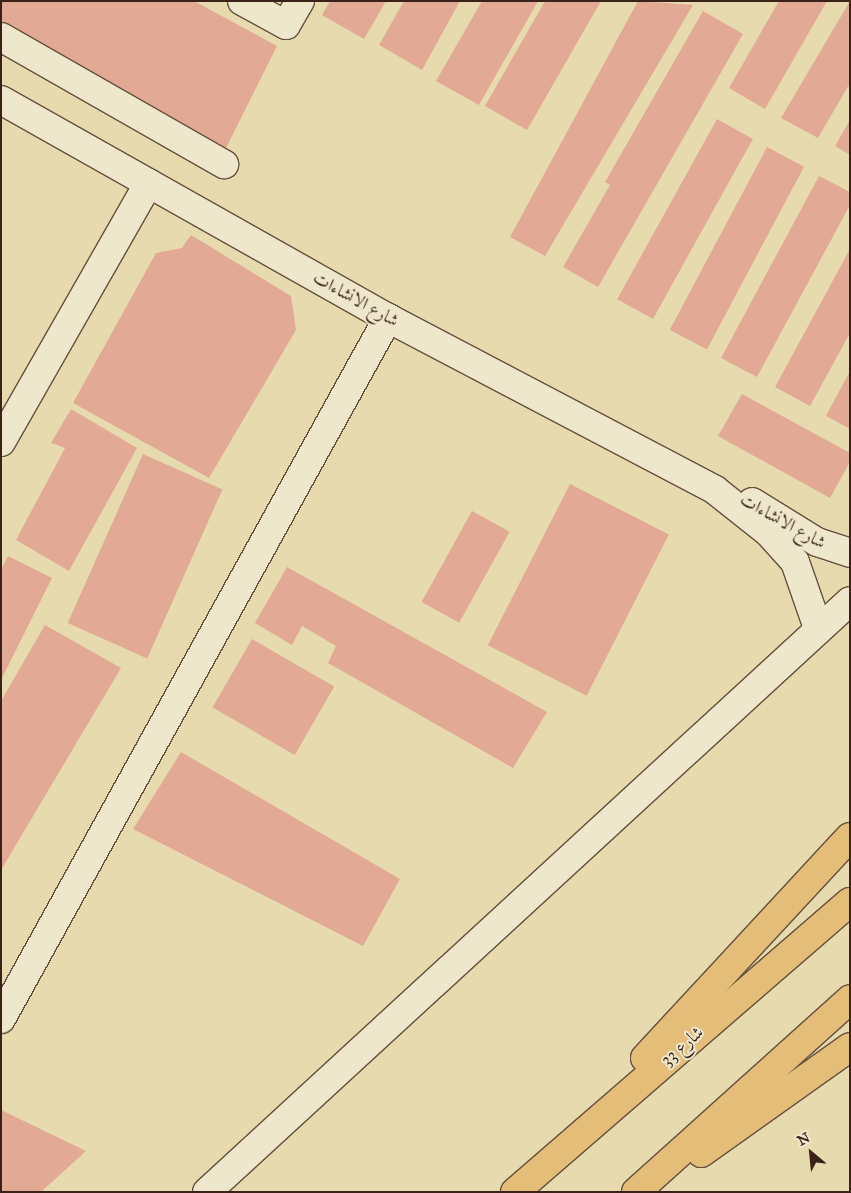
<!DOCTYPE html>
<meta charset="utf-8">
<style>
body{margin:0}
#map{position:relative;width:851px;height:1193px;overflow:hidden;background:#e7daaf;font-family:"IM FELL Great Primer",Amiri,serif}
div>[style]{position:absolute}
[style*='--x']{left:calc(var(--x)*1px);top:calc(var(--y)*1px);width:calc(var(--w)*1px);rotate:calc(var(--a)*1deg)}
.building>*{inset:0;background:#e2aa94;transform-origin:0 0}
.roads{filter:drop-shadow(1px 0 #66503e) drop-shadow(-1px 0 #66503e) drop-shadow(0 1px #66503e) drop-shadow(0 -1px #66503e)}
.minor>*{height:28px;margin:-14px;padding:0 14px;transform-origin:14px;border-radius:14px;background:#efe7cb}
.highway>*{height:28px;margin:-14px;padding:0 14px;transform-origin:14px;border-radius:14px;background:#e4bd78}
span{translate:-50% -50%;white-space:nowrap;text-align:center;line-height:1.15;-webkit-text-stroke:4px #efe7cb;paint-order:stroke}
.street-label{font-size:18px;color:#3b2219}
.frame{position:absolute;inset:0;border:2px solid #3b2219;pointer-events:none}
.north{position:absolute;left:786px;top:1128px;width:50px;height:50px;-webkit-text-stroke:4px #efe7cb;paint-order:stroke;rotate:332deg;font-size:14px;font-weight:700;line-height:20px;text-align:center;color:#3b2219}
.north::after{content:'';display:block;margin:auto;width:18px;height:22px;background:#3b2219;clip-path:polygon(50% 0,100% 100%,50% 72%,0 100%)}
</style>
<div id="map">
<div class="building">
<div style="clip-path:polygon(1px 1px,194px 1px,277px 46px,226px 148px,1px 22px)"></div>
<div style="clip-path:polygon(330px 1px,386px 1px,364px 39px,322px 15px)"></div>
<div style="clip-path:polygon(404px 1px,460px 1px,422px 70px,379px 45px)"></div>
<div style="clip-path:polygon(482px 1px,538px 1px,479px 105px,436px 81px)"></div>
<div style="clip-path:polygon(545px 1px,601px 1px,527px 130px,485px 106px)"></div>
<div style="clip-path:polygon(638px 1px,693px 5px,545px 256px,510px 237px)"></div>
<div style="clip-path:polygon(779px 1px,827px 1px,765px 109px,729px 88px)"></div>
<div style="clip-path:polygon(850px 1px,850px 83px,818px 138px,781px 118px)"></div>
<div style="clip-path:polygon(703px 11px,743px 34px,598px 287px,563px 267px,610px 185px,605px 182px)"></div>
<div style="left:717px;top:119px;width:41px;height:206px;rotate:29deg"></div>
<div style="clip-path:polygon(850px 120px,850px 155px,835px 146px)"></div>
<div style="left:767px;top:147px;width:42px;height:207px;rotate:28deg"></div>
<div style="clip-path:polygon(819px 176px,850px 192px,850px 205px,757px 377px,721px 358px)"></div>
<div style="clip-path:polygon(191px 235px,291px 296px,296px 330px,209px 478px,73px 403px,156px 253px,182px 248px)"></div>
<div style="clip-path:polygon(850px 249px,850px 333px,810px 406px,775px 387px)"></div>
<div style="clip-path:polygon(850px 371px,850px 429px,826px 416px)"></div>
<div style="clip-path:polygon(742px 394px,850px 453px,850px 462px,830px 498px,718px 436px)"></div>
<div style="clip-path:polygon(71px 409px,137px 448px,69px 571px,16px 540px,65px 448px,51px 443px)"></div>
<div style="left:143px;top:454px;width:87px;height:185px;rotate:24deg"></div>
<div style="left:570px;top:484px;width:111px;height:181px;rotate:27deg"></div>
<div style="left:472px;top:511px;width:43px;height:104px;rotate:29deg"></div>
<div style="clip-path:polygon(8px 556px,52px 578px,1px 680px,1px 570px)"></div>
<div style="clip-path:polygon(287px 567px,547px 712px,513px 768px,328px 663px,336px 646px,302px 626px,292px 645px,255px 623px)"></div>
<div style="clip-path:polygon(45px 625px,121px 668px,1px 870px,1px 701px)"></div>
<div style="left:252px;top:639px;width:95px;height:79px;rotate:30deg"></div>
<div style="clip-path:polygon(181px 752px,400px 879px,363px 946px,133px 829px)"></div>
<div style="clip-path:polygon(1px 1110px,86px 1151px,41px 1192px,1px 1192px)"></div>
</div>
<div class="roads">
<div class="minor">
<div style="--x:242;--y:1;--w:50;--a:28.6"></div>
<div style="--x:286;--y:25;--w:28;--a:-60"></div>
<div style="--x:1;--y:37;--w:257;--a:29.7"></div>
<div style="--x:1;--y:100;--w:444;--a:29.4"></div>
<div style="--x:388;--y:318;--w:369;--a:27.7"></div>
<div style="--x:715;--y:490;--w:68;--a:38.4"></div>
<div style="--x:768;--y:532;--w:40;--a:48"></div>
<div style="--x:795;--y:562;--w:70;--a:70.8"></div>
<div style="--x:1;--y:442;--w:298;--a:-60.3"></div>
<div style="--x:752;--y:502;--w:76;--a:31.6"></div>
<div style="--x:817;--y:542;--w:35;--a:18"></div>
<div style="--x:1;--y:1019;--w:801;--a:-61.1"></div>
<div style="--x:207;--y:1192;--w:873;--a:-42.59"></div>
</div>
<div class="highway">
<div style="--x:645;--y:1058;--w:301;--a:-47.2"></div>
<div style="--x:701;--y:1153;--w:183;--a:-35.4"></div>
<div style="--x:515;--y:1192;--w:443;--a:-40.9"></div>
<div style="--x:636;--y:1192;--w:288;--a:-42"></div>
</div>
</div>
<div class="street-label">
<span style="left:356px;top:299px;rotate:29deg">شارع الانشاءات</span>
<span style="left:783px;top:521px;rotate:29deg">شارع الانشاءات</span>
<span style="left:682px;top:1046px;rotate:-41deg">شارع 33</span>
</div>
<div class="frame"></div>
<div class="north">N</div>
</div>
